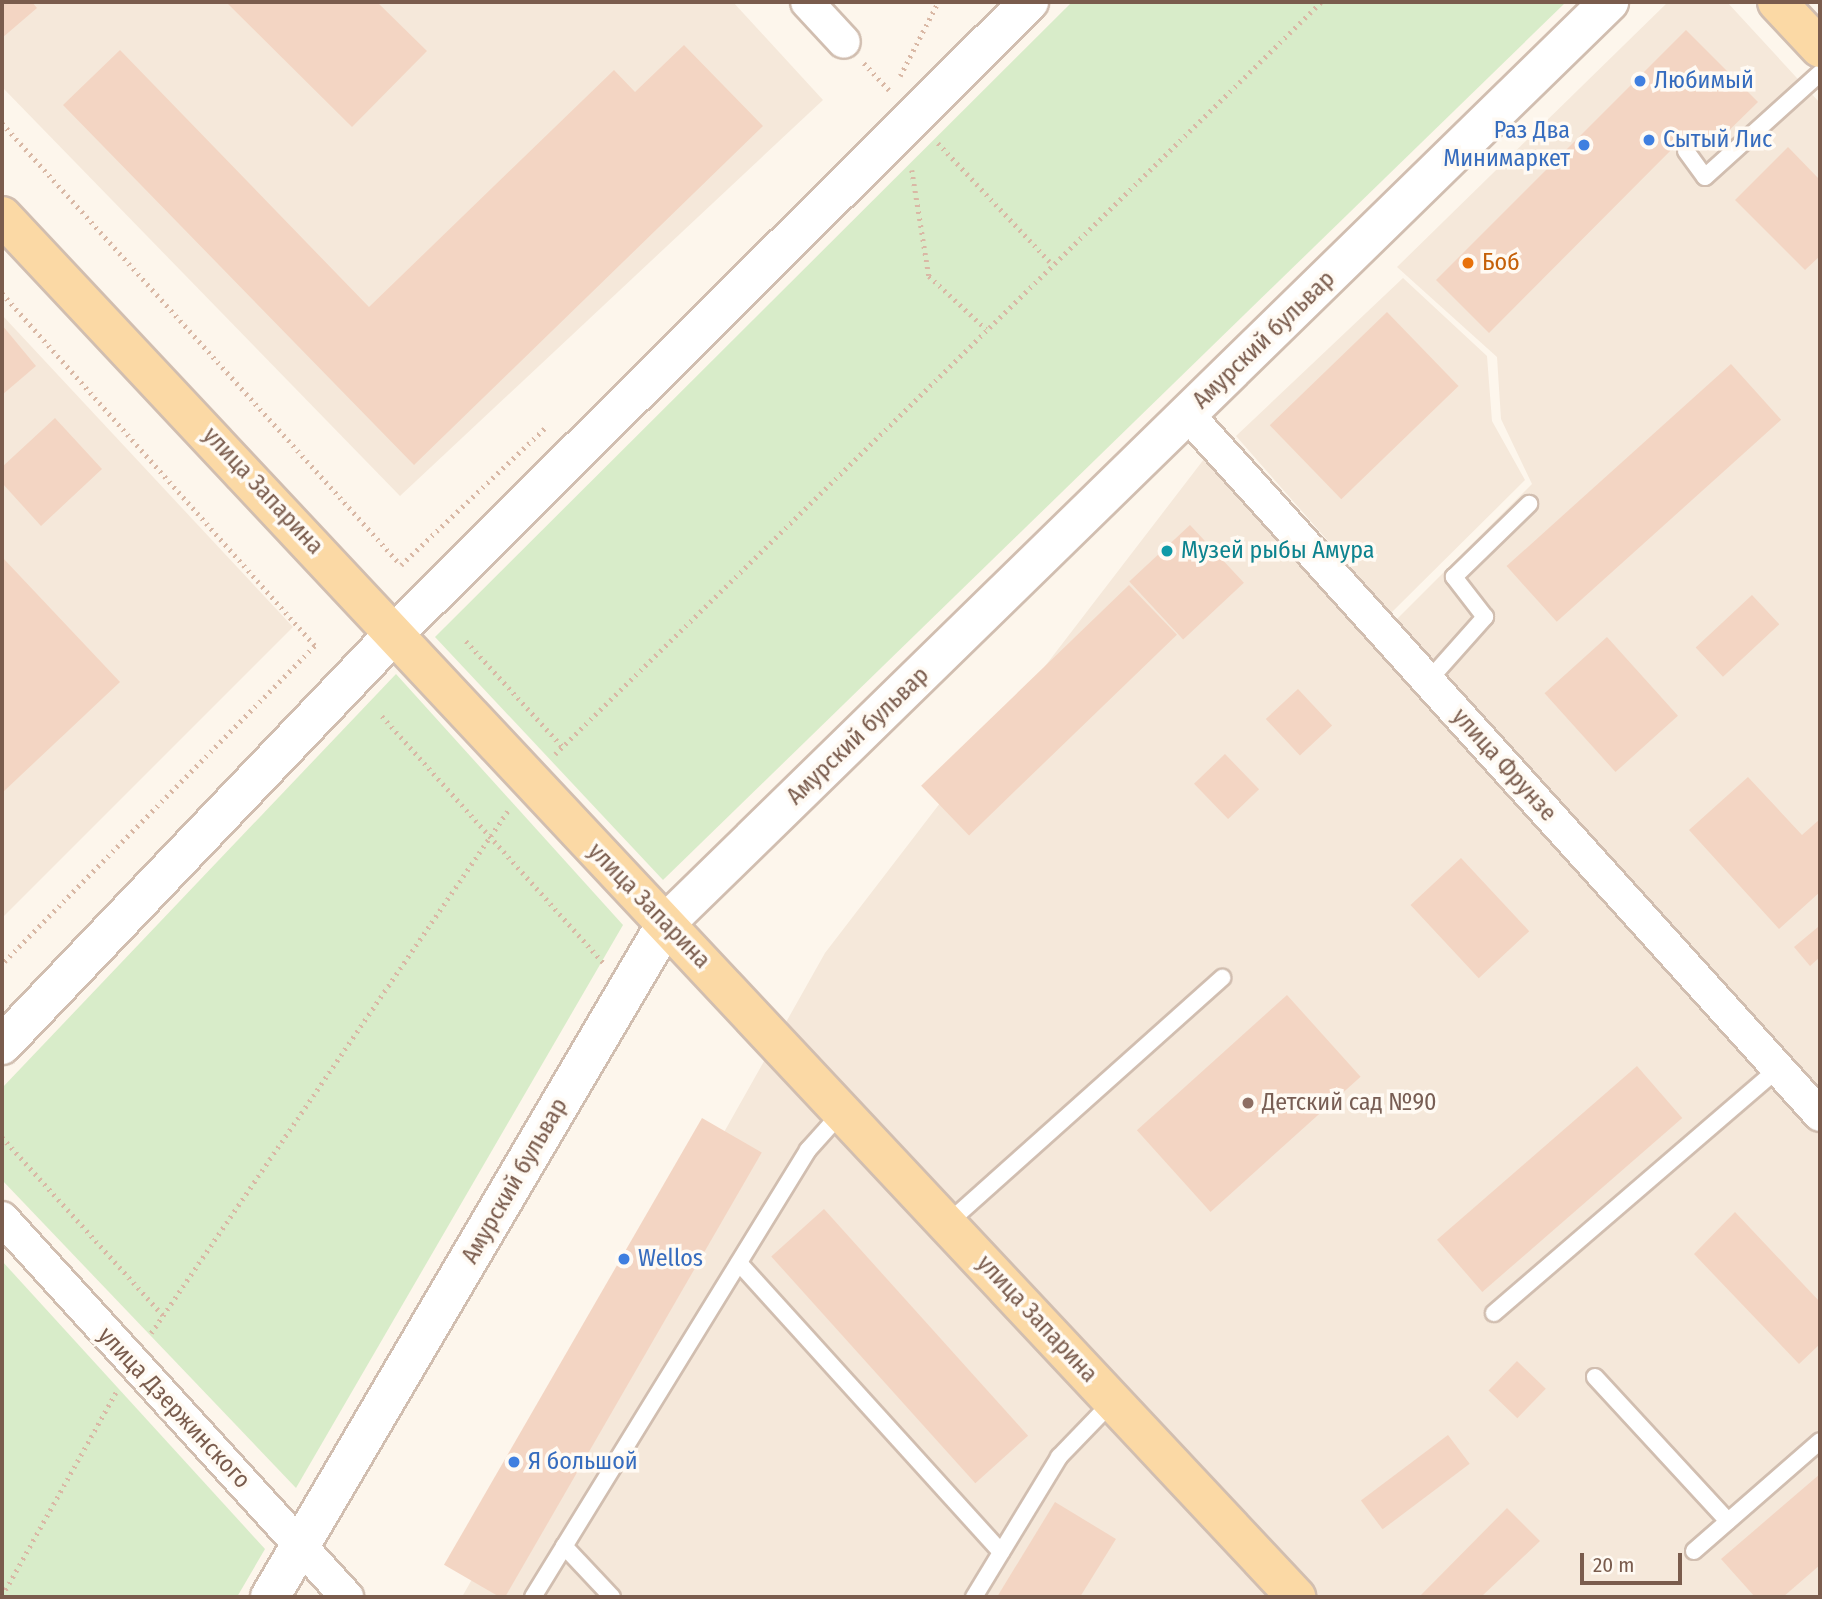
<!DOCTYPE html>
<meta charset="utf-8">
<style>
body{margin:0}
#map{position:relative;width:1822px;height:1599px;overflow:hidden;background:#fdf6ec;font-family:"Fira Sans Condensed",sans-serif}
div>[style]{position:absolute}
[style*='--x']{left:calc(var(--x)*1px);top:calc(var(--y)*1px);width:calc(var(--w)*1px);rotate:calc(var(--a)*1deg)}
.residential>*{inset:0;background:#f5e8da}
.green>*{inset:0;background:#d8ecc9}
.building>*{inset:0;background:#f3d5c3;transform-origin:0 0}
.path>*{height:4.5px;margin-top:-2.25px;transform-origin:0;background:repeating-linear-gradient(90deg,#d9b8a5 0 2px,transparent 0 7px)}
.roads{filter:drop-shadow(2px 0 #d1beb0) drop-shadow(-2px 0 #d1beb0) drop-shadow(0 2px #d1beb0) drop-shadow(0 -2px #d1beb0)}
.lane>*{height:16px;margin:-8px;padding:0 8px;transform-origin:8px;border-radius:8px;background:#fff}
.street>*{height:32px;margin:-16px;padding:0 16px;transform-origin:16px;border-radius:16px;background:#fff}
.secondary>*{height:38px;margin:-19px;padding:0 19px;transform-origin:19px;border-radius:19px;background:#fff}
.primary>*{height:38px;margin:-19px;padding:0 19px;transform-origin:19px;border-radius:19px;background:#fbd9a5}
.dots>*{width:19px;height:19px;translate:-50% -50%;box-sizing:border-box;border:4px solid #fffaf3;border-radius:50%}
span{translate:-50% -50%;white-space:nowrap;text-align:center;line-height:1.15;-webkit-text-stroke:7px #fffaf3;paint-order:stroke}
.shop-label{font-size:24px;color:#366cbe}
.left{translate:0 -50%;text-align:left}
.right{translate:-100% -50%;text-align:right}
.food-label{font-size:24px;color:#c56008}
.street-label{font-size:24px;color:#7a5c4d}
.culture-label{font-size:24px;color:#0d838f}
.education-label{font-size:24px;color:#785e54}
.frame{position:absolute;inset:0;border:4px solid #7a5c4d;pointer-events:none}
.scale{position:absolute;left:1580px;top:1553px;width:102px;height:32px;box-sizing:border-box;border:4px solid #7a5c4d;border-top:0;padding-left:9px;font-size:21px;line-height:24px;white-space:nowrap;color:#7a5c4d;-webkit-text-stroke:5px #fffaf3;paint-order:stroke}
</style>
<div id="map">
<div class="residential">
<div style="clip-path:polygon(2px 2px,733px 2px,823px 100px,400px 496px,2px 87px)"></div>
<div style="clip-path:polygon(1668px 2px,1727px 2px,1820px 103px,1820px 1597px,462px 1597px,825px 953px,1224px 433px,1394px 622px,1532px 484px,1501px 419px,1497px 357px,1397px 267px)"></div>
<div style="clip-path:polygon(1403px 278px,1487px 356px,1492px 421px,1525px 480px,1391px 613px,1236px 436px)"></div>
<div style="clip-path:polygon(2px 315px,293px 627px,2px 918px)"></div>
</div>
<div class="green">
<div style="clip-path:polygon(1072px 2px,1566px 2px,663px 880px,435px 637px)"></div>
<div style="clip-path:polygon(396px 674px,623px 925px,296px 1488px,2px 1180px,2px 1088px)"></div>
<div style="clip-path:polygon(2px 1261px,265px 1549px,237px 1597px,2px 1597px)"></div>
</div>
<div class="building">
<div style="clip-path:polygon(2px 2px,32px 2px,37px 8px,2px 38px)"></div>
<div style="clip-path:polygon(226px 2px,377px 2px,427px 51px,352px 127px)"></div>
<div style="clip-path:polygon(1686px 30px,1758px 102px,1708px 151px,1689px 132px,1489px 333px,1436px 280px)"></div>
<div style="clip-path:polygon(684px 45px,763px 126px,414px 465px,63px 105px,120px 50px,369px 307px,614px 70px,635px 92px)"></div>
<div style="clip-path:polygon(1788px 147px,1820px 180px,1820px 256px,1805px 270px,1735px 200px)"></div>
<div style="left:1387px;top:312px;width:103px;height:163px;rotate:46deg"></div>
<div style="clip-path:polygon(2px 325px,36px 366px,2px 395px)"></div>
<div style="left:1731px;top:364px;width:75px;height:302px;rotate:48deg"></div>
<div style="clip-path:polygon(55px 418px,102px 469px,41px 526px,2px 483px,2px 467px)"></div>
<div style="left:1190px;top:525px;width:79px;height:83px;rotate:47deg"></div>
<div style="clip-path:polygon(2px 557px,120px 682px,2px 793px)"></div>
<div style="left:1129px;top:585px;width:69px;height:289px;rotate:46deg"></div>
<div style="left:1752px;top:595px;width:40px;height:77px;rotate:47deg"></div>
<div style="left:1607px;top:637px;width:106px;height:84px;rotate:48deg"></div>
<div style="left:1298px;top:689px;width:50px;height:44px;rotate:47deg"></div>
<div style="left:1225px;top:754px;width:49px;height:43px;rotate:46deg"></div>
<div style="clip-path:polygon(1748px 777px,1802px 835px,1820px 819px,1820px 892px,1779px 929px,1689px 830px)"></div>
<div style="left:1461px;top:858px;width:100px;height:69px;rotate:47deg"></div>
<div style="clip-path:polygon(1818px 927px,1820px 957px,1810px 966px,1794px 947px)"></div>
<div style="left:1287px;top:995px;width:110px;height:202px;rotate:48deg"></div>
<div style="left:1637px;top:1066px;width:69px;height:265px;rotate:49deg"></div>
<div style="left:702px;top:1118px;width:69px;height:516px;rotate:30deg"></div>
<div style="left:824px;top:1209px;width:305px;height:71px;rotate:48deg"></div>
<div style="clip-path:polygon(1735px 1212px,1820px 1302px,1820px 1344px,1799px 1364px,1694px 1254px)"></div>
<div style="left:1517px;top:1361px;width:40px;height:41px;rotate:44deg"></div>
<div style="left:1448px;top:1435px;width:36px;height:109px;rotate:53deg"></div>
<div style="clip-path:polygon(1820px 1474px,1820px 1565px,1783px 1597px,1755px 1597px,1721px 1559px)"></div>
<div style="clip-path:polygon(1055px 1502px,1116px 1539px,1080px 1597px,997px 1597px)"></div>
<div style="clip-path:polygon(1507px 1508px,1540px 1541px,1481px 1597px,1419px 1597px)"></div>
</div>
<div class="path">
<div style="--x:864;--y:63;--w:37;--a:47"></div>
<div style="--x:900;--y:76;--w:83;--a:-62.8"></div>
<div style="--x:2;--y:123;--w:595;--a:47.93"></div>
<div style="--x:401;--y:565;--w:202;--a:-43.6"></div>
<div style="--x:938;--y:143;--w:166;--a:46.7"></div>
<div style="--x:912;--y:170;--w:107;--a:80.9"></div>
<div style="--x:929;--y:276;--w:78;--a:42.9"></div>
<div style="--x:2;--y:293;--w:472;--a:48.4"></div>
<div style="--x:315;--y:646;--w:446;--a:134.5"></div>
<div style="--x:466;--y:641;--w:142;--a:47.6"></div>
<div style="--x:382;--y:716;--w:331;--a:48.1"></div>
<div style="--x:555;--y:754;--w:1073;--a:-44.47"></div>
<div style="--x:2;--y:1137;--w:240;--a:47.9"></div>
<div style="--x:151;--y:1333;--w:635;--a:-55.66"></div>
<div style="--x:2;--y:1596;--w:234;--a:-60.8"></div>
</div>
<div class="roads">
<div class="lane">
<div style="--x:1686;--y:151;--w:32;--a:54"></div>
<div style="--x:1705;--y:177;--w:155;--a:-42.1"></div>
<div style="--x:1428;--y:681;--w:86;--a:-48.3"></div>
<div style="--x:1485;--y:617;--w:51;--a:-127.8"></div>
<div style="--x:1454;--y:577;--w:105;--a:-44.2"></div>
<div style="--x:948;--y:1223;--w:368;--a:-41.8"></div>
<div style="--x:739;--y:1263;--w:390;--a:47.8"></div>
<div style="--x:1494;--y:1313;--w:374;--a:-40.7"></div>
<div style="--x:1595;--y:1377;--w:196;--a:47.3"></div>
<div style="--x:564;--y:1546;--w:70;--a:46.7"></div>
<div style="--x:1694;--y:1551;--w:167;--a:-41.1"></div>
<div style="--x:533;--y:1597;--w:525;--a:-58.4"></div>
<div style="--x:808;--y:1150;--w:52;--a:-48.1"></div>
<div style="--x:974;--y:1597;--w:164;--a:-58.7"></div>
<div style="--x:1059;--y:1457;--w:78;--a:-46"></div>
</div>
<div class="street">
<div style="--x:807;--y:2;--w:54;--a:47.2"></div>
<div style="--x:1188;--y:415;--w:943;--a:47.92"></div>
<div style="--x:2;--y:1218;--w:513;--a:47.69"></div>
</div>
<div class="secondary">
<div style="--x:2;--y:1045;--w:571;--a:-46.35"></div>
<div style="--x:396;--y:632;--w:893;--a:-44.86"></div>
<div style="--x:270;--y:1597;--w:783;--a:-59.54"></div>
<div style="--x:667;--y:922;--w:1317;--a:-44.32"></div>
</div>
<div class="primary">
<div style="--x:1777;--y:2;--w:63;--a:46.9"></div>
<div style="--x:2;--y:216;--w:1893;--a:46.86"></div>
</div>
</div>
<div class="dots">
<div style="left:1640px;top:81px;background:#3f7fe0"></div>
<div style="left:1649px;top:140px;background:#3f7fe0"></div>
<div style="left:1584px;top:145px;background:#3f7fe0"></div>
<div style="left:1468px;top:263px;background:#e8710a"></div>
<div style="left:1167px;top:551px;background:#0f9aa8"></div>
<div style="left:1248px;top:1103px;background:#8d6e63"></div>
<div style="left:624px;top:1259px;background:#3f7fe0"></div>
<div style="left:514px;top:1462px;background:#3f7fe0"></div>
</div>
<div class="shop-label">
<span class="left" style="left:1654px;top:81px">Любимый</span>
<span class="right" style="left:1570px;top:145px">Раз Два<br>Минимаркет</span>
<span class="left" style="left:1663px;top:140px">Сытый Лис</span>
<span class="left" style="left:638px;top:1259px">Wellos</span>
<span class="left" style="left:528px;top:1462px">Я большой</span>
</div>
<div class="food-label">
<span class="left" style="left:1482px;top:263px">Боб</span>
</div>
<div class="street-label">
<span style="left:1264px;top:340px;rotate:-44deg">Амурский бульвар</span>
<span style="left:263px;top:491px;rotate:47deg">улица Запарина</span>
<span style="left:858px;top:736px;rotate:-44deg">Амурский бульвар</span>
<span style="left:1504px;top:765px;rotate:48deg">улица Фрунзе</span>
<span style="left:649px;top:906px;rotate:46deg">улица Запарина</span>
<span style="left:515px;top:1181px;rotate:-60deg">Амурский бульвар</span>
<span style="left:1037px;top:1319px;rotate:47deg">улица Запарина</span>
<span style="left:174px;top:1408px;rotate:47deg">улица Дзержинского</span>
</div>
<div class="culture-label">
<span class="left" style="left:1181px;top:551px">Музей рыбы Амура</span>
</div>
<div class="education-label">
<span class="left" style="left:1262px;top:1103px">Детский сад №90</span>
</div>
<div class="frame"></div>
<div class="scale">20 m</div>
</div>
